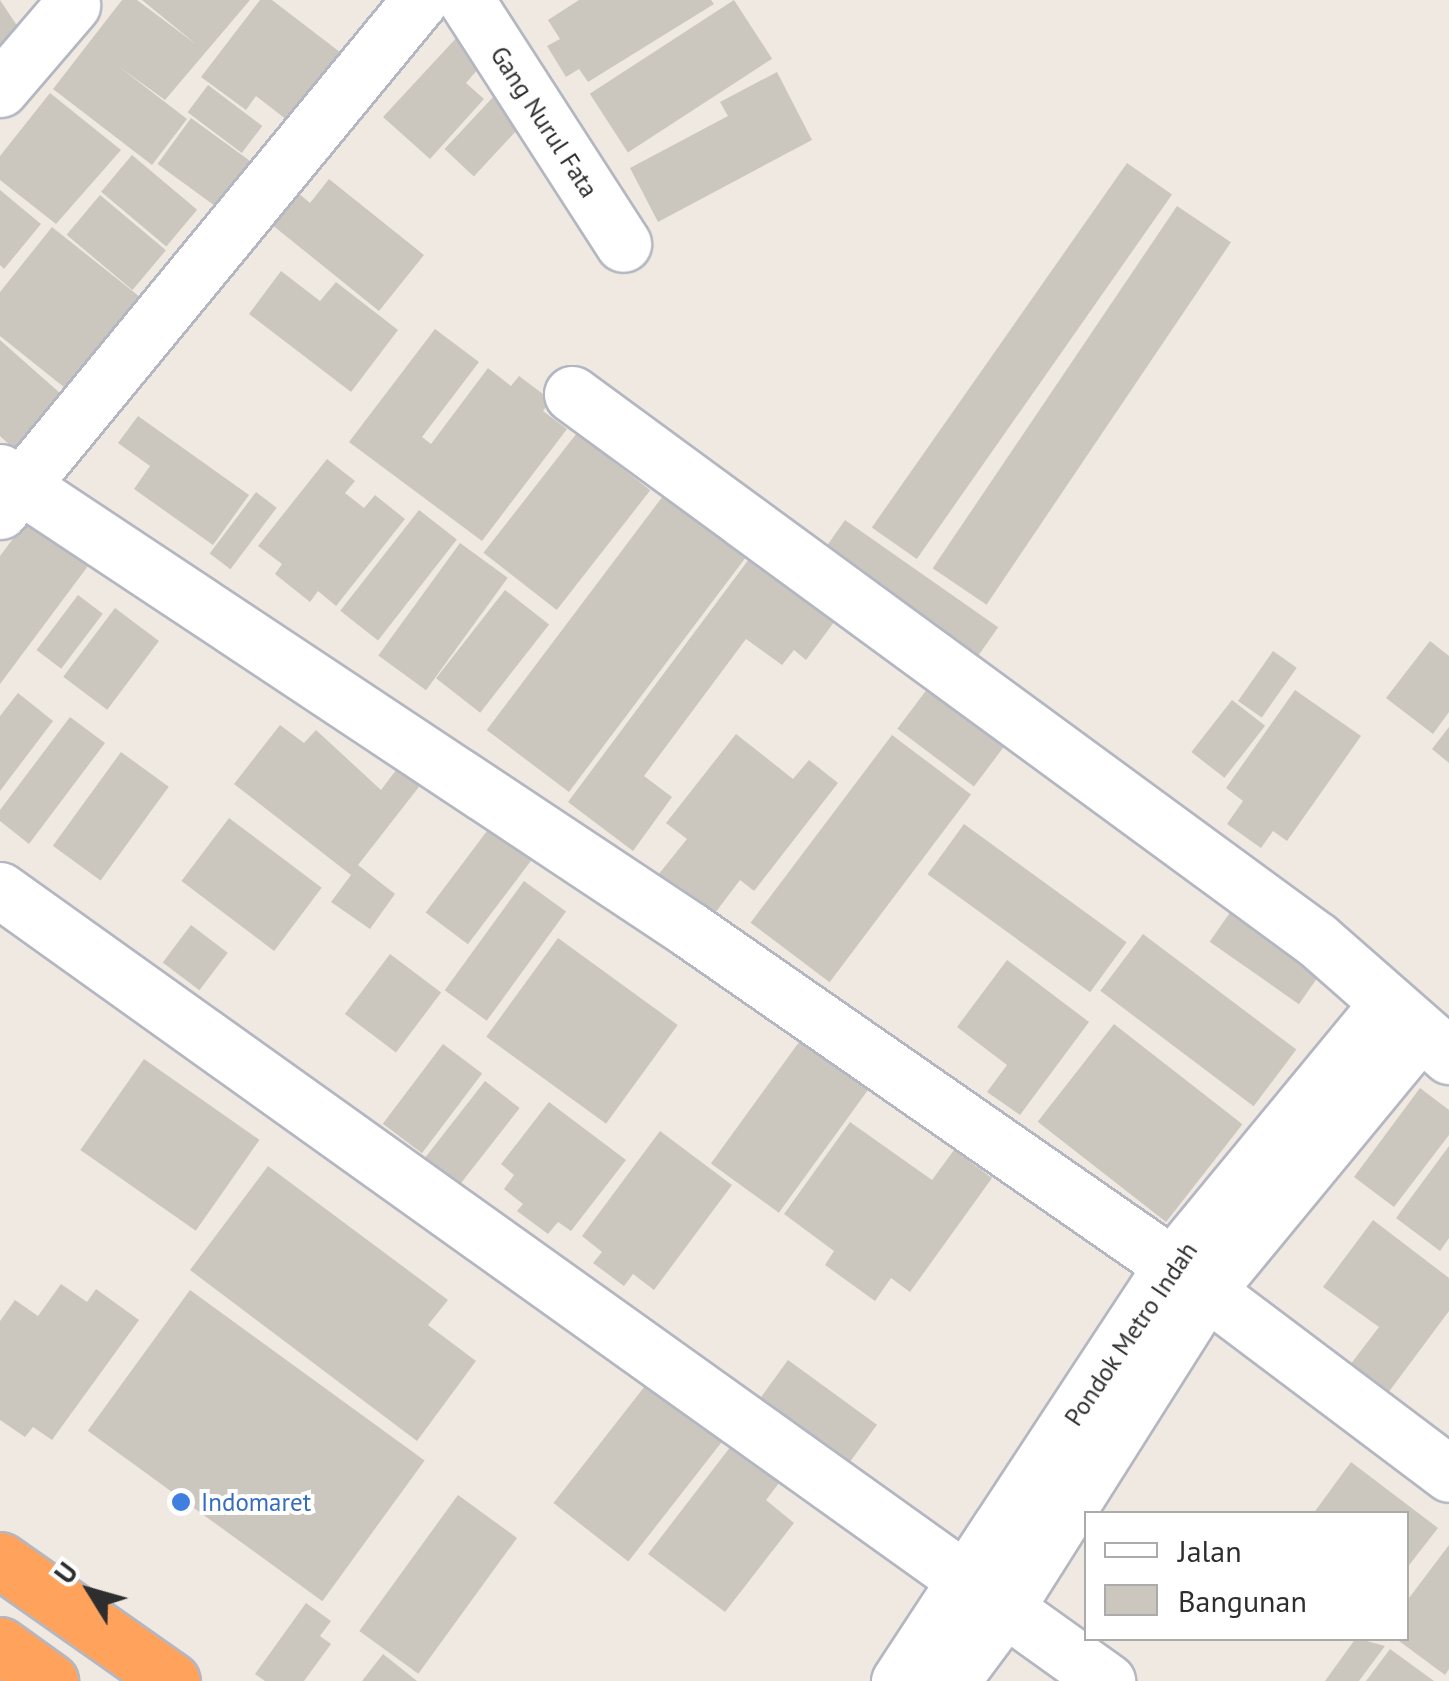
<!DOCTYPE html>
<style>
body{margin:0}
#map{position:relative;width:1449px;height:1681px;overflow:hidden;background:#efe9e1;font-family:"PT Sans",sans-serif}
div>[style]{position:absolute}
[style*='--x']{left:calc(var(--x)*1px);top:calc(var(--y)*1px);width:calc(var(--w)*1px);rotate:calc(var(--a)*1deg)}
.building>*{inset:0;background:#cbc7bf;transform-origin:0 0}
.roads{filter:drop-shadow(2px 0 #b4b7c1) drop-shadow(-2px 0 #b4b7c1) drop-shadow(0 2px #b4b7c1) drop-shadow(0 -2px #b4b7c1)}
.minor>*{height:55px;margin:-27.5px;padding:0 27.5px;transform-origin:27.5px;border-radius:27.5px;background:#fff}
.highway>*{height:55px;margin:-27.5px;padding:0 27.5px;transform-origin:27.5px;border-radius:27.5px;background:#ffa35c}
.dots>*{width:28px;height:28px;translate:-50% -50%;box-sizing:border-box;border:5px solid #fff;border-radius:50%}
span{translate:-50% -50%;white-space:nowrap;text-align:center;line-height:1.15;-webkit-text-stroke:8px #fff;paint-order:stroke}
.street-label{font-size:25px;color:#2e2e2e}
.shop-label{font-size:25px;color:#366cbe}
.left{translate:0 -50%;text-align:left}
.legend{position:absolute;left:1084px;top:1511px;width:325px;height:130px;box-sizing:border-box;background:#fff;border:2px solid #ababab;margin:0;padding:12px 18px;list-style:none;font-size:30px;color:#2e2e2e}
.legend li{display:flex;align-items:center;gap:20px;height:50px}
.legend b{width:50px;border:2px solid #ababab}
.north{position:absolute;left:40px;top:1541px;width:100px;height:100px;-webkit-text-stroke:8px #fff;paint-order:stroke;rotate:307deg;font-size:28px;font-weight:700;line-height:40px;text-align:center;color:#2e2e2e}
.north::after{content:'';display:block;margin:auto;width:35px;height:45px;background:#2e2e2e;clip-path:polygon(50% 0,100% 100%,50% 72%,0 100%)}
</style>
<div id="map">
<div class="building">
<div style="clip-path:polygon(0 0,30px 45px,0 65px)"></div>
<div style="clip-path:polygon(122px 0,137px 0,197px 45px,142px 0,250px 0,165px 100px,118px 66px,187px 119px,152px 165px,53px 89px)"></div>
<div style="clip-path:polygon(260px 0,272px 0,349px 59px,296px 127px,256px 96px,246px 110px,201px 77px)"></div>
<div style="clip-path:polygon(579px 0,711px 0,714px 4px,588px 82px,579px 69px,566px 77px,547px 46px,560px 39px,548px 20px)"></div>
<div style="left:734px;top:0;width:70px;height:172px;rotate:57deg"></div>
<div style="clip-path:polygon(459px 35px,486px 60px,466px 83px,484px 99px,430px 159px,383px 117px)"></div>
<div style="clip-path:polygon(777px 72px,812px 140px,658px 222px,630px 168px,728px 116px,720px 102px)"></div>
<div style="left:208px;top:85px;width:68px;height:34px;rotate:37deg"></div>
<div style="clip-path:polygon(50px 93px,121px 150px,56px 224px,0 180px,0 156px)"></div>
<div style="left:495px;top:95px;width:40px;height:74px;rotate:43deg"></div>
<div style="left:191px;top:118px;width:92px;height:57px;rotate:36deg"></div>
<div style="left:132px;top:155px;width:85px;height:48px;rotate:40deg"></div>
<div style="left:1127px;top:163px;width:55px;height:445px;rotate:35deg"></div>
<div style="clip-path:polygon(329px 179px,424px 255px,379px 311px,271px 224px,297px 192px,310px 203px)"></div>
<div style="clip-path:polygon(0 190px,41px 224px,4px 269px,0 265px)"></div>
<div style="left:100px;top:195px;width:86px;height:52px;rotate:40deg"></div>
<div style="left:1177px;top:206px;width:65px;height:437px;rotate:34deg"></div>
<div style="clip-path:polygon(52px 227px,140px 297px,65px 388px,0 336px,0 292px)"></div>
<div style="clip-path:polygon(281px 271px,320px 301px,336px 282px,398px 330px,351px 392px,249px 314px)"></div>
<div style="clip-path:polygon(435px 329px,479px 362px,422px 437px,431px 444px,488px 368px,511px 386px,519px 376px,551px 400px,543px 411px,567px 429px,482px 541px,349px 442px)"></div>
<div style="clip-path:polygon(0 340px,61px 394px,14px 449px,0 436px)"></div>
<div style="clip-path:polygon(138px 416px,249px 495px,213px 545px,134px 489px,150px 466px,118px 443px)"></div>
<div style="left:577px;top:433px;width:93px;height:152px;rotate:38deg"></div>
<div style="clip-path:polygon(327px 459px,355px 481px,345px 493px,364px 508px,375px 495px,405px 519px,336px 606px,318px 591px,310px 602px,275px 574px,282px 564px,258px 546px)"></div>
<div style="left:256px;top:492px;width:26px;height:77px;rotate:37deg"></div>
<div style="left:666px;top:492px;width:103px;height:298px;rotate:37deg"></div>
<div style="left:419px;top:510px;width:48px;height:128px;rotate:38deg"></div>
<div style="clip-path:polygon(27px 520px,88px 566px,0 684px,0 556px)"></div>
<div style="left:845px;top:520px;width:187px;height:52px;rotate:35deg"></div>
<div style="left:460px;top:543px;width:59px;height:139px;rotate:36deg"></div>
<div style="clip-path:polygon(752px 555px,837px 618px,806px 660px,794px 650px,782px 665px,746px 639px,644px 776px,672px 797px,633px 851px,568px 802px)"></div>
<div style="left:505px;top:590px;width:56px;height:112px;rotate:38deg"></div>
<div style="left:78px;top:595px;width:31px;height:69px;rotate:37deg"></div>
<div style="left:115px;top:608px;width:55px;height:86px;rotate:37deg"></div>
<div style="clip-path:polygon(1430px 641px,1449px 656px,1449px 712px,1433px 734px,1386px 698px)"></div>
<div style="left:1273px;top:651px;width:29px;height:61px;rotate:35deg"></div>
<div style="left:934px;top:680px;width:96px;height:61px;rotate:37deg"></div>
<div style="clip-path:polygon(1295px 690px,1361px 736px,1287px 841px,1273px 831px,1261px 848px,1227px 824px,1243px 801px,1226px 788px)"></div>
<div style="clip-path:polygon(18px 693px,53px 721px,0 791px,0 716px)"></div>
<div style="left:1232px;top:700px;width:42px;height:66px;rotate:38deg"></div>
<div style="clip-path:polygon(70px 717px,105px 743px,29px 844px,0 821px,0 810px)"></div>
<div style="clip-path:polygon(280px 725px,304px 743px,316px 730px,381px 790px,406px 757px,429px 774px,358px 865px,395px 894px,370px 929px,331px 902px,351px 875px,234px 784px)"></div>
<div style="clip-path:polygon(1449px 727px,1449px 763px,1432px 749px)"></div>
<div style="clip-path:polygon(736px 734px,793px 779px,809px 760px,838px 783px,754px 891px,740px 880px,712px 917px,658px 875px,687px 839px,666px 823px)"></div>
<div style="left:892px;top:735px;width:99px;height:235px;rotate:37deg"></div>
<div style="left:121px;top:752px;width:59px;height:116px;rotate:36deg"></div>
<div style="left:229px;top:818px;width:116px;height:79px;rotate:37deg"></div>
<div style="left:493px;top:823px;width:53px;height:112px;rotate:37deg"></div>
<div style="left:964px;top:824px;width:201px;height:62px;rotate:36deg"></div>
<div style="left:524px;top:881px;width:52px;height:135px;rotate:36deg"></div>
<div style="left:1236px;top:904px;width:109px;height:46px;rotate:35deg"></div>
<div style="left:191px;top:925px;width:46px;height:47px;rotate:37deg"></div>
<div style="left:1143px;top:934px;width:192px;height:71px;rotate:37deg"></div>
<div style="left:558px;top:938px;width:148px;height:122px;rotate:36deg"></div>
<div style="left:390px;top:954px;width:64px;height:75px;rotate:37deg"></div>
<div style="clip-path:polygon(1007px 960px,1089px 1022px,1020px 1115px,987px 1092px,1007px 1065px,957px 1027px)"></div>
<div style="left:1114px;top:1024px;width:163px;height:124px;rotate:38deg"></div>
<div style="left:802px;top:1038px;width:84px;height:155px;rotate:36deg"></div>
<div style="left:443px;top:1044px;width:49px;height:100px;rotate:37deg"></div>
<div style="left:144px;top:1059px;width:141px;height:111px;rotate:35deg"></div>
<div style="left:485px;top:1081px;width:44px;height:99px;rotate:38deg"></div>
<div style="clip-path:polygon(1420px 1088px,1449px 1110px,1449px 1135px,1394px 1207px,1354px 1177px)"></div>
<div style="clip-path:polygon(549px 1102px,626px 1160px,571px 1231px,558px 1222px,548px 1234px,517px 1211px,523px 1204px,504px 1189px,514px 1175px,501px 1164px)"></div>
<div style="clip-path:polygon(850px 1122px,932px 1180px,954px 1150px,992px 1178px,910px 1292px,891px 1278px,875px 1301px,825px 1265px,834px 1251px,784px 1214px)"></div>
<div style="clip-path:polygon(660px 1131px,732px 1185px,654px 1290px,633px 1274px,624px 1286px,593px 1263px,602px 1252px,582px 1236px)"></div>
<div style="clip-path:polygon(1449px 1146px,1449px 1238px,1440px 1251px,1396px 1218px)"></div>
<div style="clip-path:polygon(268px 1166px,448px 1300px,428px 1325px,476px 1361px,417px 1441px,190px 1270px)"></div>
<div style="clip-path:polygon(1373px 1220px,1449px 1278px,1449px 1311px,1388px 1393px,1350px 1365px,1379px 1327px,1323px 1287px)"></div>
<div style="clip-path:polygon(61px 1284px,87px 1302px,96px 1289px,139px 1320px,52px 1440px,33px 1427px,25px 1437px,0 1420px,0 1321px,15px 1300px,38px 1316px)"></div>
<div style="left:190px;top:1290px;width:290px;height:174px;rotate:36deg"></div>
<div style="left:788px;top:1360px;width:110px;height:52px;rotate:36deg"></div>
<div style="left:652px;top:1377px;width:95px;height:160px;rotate:38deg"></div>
<div style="clip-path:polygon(741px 1433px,789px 1470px,766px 1500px,794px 1523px,725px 1612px,648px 1554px)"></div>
<div style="clip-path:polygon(1351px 1462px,1438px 1528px,1406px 1569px,1406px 1514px,1313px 1514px)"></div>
<div style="left:458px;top:1495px;width:73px;height:168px;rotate:36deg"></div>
<div style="clip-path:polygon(1449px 1545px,1449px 1669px,1445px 1675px,1395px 1638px,1406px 1638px,1406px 1602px)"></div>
<div style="clip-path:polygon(306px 1603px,331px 1621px,320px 1636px,331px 1644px,304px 1681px,265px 1681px,255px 1674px)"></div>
<div style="clip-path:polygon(1356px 1638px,1385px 1646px,1359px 1681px,1325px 1681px)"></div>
<div style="clip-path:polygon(1390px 1649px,1434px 1681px,1366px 1681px)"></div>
<div style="clip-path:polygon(383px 1654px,417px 1681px,362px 1681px)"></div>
</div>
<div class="roads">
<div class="minor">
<div style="--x:466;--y:0;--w:290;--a:57.2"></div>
<div style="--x:0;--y:89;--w:111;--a:-49.4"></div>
<div style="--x:572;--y:394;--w:924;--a:36.24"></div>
<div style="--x:1317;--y:940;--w:176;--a:41.3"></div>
<div style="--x:0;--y:472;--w:828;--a:33.57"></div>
<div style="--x:690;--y:930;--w:587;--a:34.8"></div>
<div style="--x:1172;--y:1265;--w:347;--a:37"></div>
<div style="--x:0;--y:511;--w:661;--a:-50.58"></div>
<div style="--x:0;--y:890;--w:1361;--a:35.55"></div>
<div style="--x:899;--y:1681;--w:498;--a:-56.7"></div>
<div style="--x:1172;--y:1265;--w:337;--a:-50.5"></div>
<div style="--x:951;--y:1681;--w:94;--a:-53.3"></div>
<div style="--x:1007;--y:1606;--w:374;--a:-57.7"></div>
<div style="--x:1207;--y:1290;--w:335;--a:-50.5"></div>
</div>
<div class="highway">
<div style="--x:0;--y:1560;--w:210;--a:35.1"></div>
<div style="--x:0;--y:1645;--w:62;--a:35.8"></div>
</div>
</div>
<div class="dots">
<div style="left:181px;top:1502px;background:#3f7fe0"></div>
</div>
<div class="street-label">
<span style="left:544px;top:122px;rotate:57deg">Gang Nurul Fata</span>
<span style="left:1131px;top:1334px;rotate:-56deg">Pondok Metro Indah</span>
</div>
<div class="shop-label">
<span class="left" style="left:201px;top:1502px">Indomaret</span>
</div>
<ul class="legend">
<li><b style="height:12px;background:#fff"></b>Jalan</li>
<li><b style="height:28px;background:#cbc7bf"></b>Bangunan</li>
</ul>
<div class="north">U</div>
</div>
